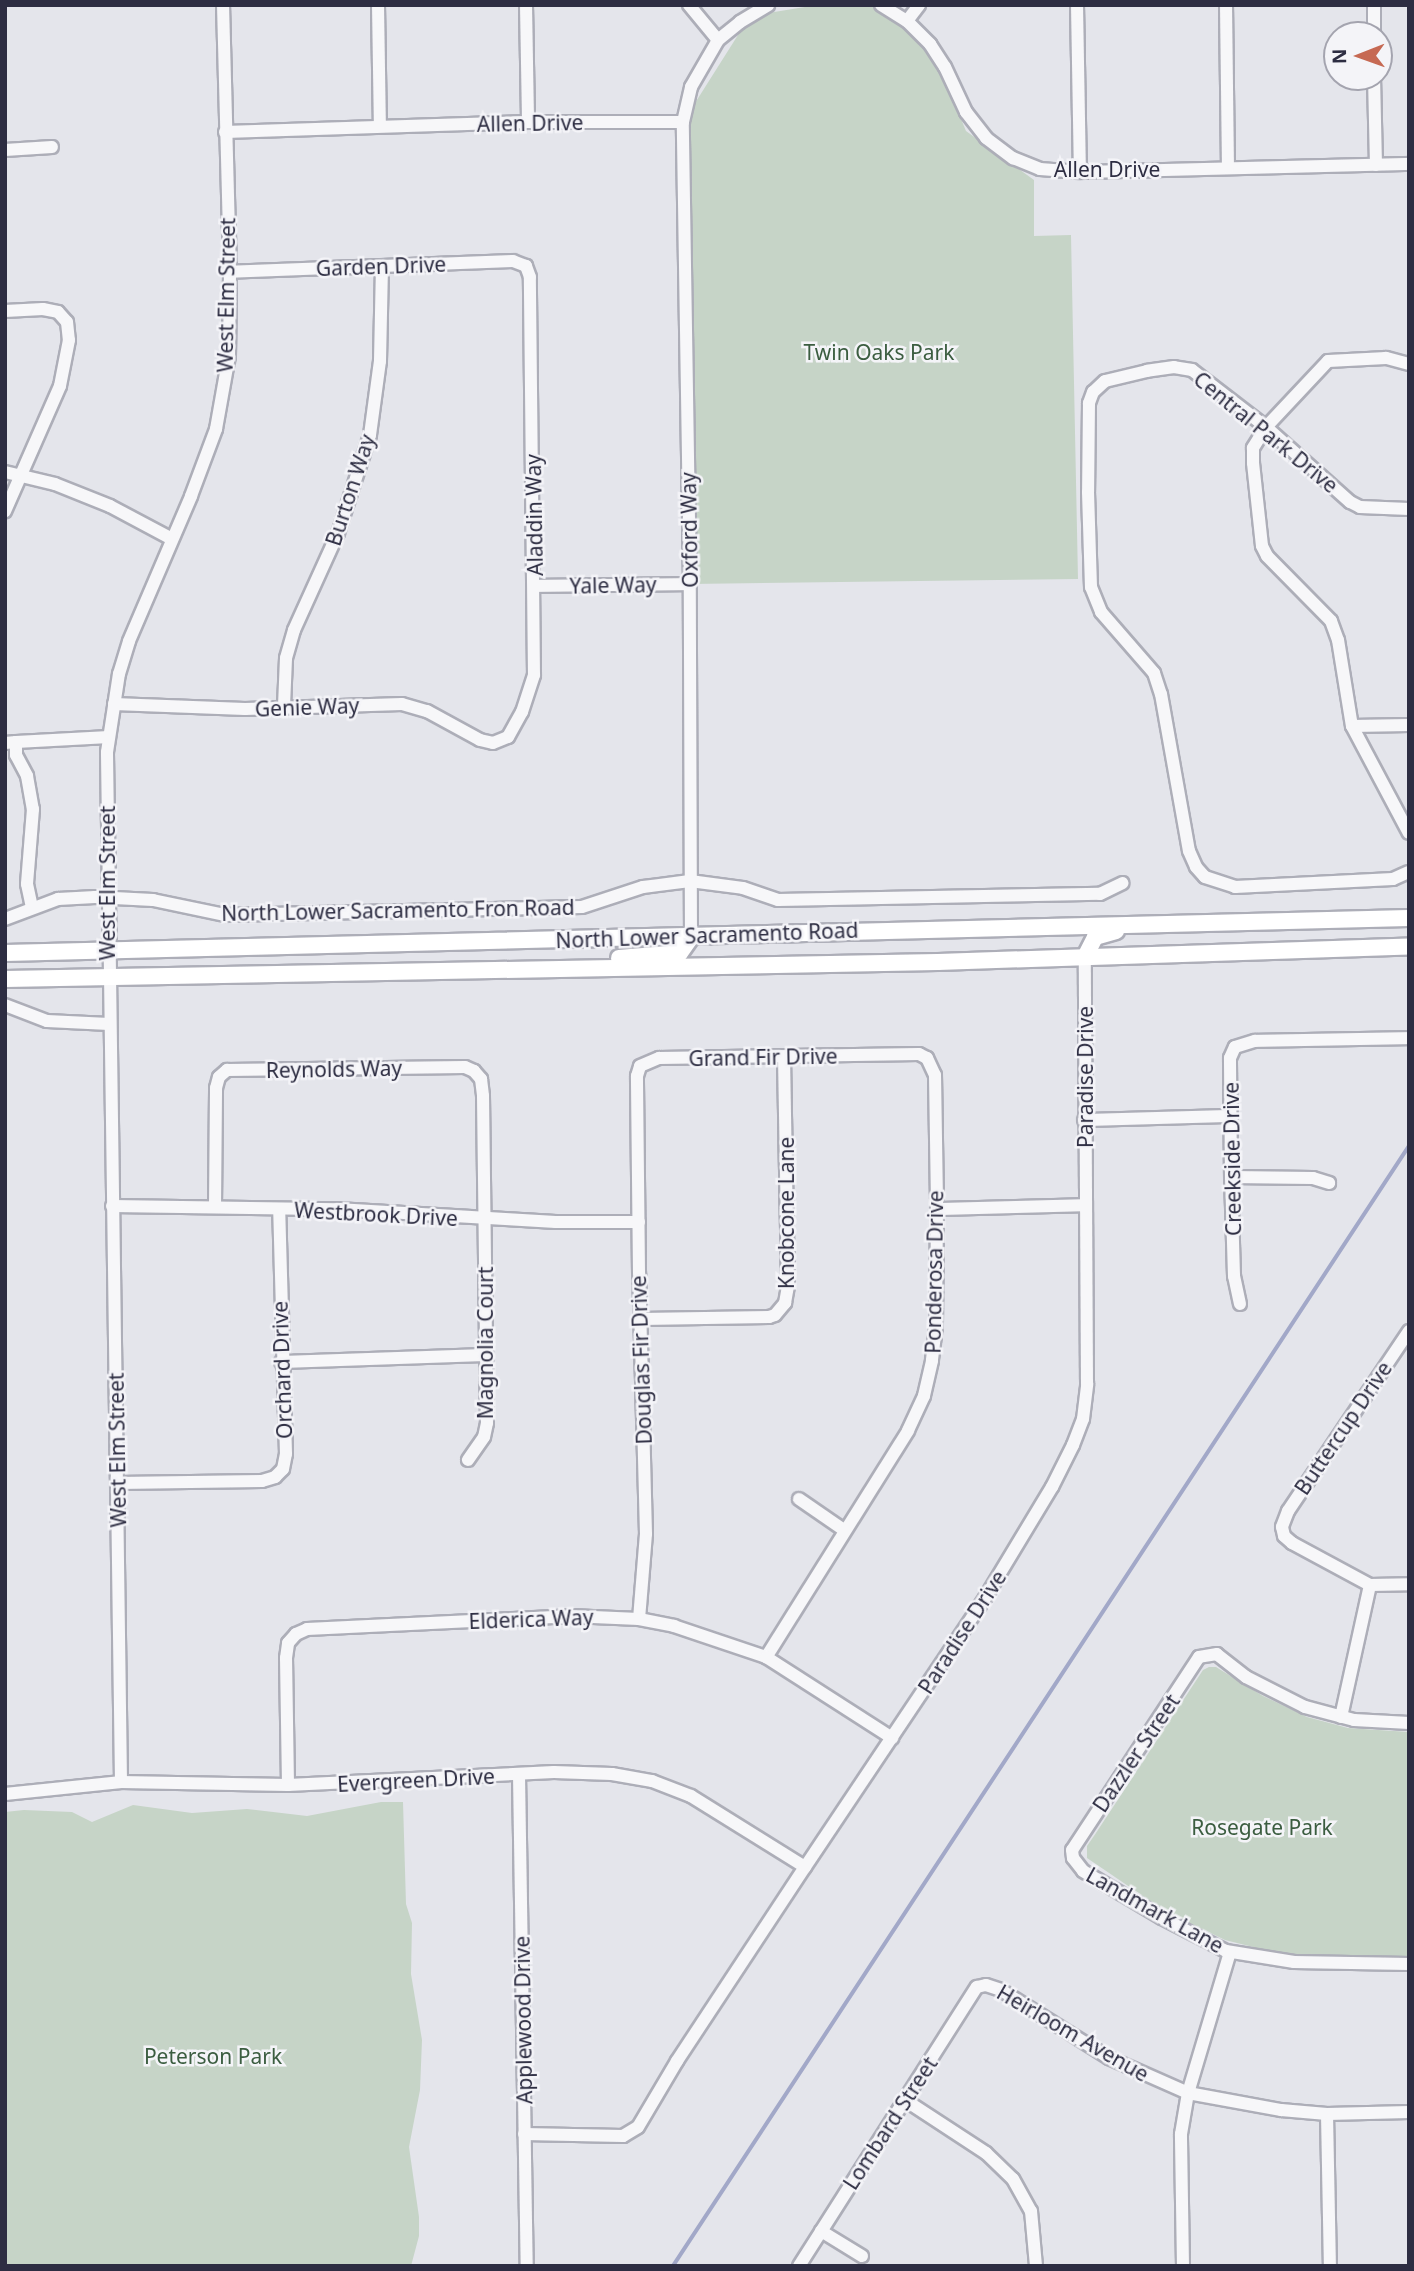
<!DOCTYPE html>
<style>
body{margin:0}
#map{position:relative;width:1414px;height:2271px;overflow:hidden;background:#e4e5eb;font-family:"Noto Sans",sans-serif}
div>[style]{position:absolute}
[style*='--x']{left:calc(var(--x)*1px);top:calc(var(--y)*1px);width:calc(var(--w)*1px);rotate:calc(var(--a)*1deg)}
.green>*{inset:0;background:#c6d4c7}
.stream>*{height:3.5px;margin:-1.75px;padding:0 1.75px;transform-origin:1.75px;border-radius:1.75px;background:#a2a8c8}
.roads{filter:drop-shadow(2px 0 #adaeb8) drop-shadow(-2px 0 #adaeb8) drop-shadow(0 2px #adaeb8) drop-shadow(0 -2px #adaeb8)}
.minor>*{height:12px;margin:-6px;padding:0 6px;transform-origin:6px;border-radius:6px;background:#f7f7f9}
.major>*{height:16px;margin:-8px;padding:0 8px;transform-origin:8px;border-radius:8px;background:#fff}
span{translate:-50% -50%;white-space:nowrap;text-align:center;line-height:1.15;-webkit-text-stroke:5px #f4f4f8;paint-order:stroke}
.street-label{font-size:21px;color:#2d2d42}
.park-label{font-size:21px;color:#3b5d40}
.frame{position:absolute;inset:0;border:7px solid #2d2d42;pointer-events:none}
.north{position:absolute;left:1323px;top:21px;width:70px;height:70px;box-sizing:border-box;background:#f4f4f8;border:2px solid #a4a4af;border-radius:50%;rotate:269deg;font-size:19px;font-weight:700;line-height:28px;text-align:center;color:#2d2d42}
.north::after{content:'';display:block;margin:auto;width:24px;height:32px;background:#c66953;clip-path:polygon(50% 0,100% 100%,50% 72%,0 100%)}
</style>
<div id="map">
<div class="green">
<div style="clip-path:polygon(817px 5px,871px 5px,930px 44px,966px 131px,1034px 180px,1034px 236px,1071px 235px,1078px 579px,690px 584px,683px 122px,750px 16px)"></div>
<div style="clip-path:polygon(1209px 1667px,1216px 1667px,1263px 1696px,1307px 1717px,1348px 1728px,1409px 1732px,1409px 1957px,1329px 1958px,1281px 1954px,1225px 1940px,1165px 1911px,1087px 1858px,1087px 1846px,1096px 1833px,1203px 1670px)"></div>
<div style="clip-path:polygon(381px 1802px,403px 1802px,406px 1904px,412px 1923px,411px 1974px,422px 2040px,420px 2090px,409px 2147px,419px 2217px,419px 2236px,411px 2266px,5px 2266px,5px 1812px,24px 1810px,72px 1812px,92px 1822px,133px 1805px,192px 1813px,247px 1809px,307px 1816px)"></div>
</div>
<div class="stream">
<div style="--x:673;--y:2266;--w:1340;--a:-56.69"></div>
</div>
<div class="roads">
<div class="minor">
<div style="--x:378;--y:5;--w:121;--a:89.1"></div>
<div style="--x:526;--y:5;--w:117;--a:89"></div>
<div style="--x:689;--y:5;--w:45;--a:50.4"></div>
<div style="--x:881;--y:5;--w:31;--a:32"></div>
<div style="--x:907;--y:21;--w:33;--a:45"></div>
<div style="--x:930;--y:44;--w:27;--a:57"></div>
<div style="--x:945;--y:67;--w:50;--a:65"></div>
<div style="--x:966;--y:112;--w:33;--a:52"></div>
<div style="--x:986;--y:138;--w:34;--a:37"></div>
<div style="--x:1013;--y:158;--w:29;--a:22"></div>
<div style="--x:1040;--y:169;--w:40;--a:4.3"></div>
<div style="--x:1080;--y:172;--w:329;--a:-1.4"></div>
<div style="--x:1077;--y:5;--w:167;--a:89"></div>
<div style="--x:1226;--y:5;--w:163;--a:89.3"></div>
<div style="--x:1374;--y:5;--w:30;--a:90"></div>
<div style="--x:907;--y:21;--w:20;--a:-53"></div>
<div style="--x:1374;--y:77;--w:88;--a:88.7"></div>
<div style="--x:225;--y:132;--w:303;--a:-1.9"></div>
<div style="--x:528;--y:122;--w:155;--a:0"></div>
<div style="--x:5;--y:150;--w:47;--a:-3.7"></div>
<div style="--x:5;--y:311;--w:38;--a:-3"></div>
<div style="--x:43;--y:309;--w:15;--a:11"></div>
<div style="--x:58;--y:312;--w:13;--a:48"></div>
<div style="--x:67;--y:322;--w:18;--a:84"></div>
<div style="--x:69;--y:340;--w:47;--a:101.1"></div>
<div style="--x:60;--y:386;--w:137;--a:113.7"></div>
<div style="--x:1409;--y:364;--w:24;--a:-165"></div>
<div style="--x:1386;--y:358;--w:58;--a:177"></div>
<div style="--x:1328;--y:361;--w:91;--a:133.2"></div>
<div style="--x:1266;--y:427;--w:25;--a:122"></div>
<div style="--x:1253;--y:448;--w:15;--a:90"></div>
<div style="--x:1253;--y:463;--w:83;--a:83.8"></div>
<div style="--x:1262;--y:546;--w:11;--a:63"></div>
<div style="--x:1267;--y:556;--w:91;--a:45.4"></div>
<div style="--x:1331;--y:621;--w:20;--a:70"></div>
<div style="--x:1338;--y:640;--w:87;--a:80.8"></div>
<div style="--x:1352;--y:726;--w:121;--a:62"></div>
<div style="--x:5;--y:472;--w:51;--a:13.5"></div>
<div style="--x:55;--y:484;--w:59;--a:21.8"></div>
<div style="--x:110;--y:506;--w:70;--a:28"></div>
<div style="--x:1409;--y:509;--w:49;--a:-177.7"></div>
<div style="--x:1360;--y:507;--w:11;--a:-153"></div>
<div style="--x:1350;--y:502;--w:113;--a:-138.2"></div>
<div style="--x:1266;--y:427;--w:93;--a:-142.4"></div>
<div style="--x:1192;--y:370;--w:18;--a:-171"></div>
<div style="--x:1174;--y:367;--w:27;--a:172"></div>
<div style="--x:1147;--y:371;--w:43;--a:166.6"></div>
<div style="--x:1105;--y:381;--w:16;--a:137"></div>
<div style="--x:1093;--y:392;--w:12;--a:110"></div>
<div style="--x:1089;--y:403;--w:89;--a:90.6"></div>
<div style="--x:1088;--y:492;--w:95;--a:88.2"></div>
<div style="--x:1091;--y:587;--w:27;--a:68"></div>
<div style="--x:1101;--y:612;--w:81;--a:49"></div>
<div style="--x:1154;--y:673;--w:22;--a:72"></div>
<div style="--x:1161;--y:694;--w:159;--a:79.9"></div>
<div style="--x:1189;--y:851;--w:17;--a:66"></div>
<div style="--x:1196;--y:867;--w:13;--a:48"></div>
<div style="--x:1205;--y:877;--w:32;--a:18"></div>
<div style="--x:1235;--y:887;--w:158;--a:-2.9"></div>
<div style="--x:1393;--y:879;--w:17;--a:-24"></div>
<div style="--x:535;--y:586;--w:155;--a:-0.7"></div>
<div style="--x:114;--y:704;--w:131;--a:2.2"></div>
<div style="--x:245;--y:709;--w:157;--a:-1.8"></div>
<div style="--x:402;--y:704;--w:26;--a:16"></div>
<div style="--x:427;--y:711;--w:60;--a:28.7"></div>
<div style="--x:480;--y:740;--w:13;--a:13"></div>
<div style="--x:493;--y:743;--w:16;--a:-22"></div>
<div style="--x:508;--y:737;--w:29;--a:-61"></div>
<div style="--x:522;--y:712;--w:39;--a:-72"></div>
<div style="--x:534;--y:675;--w:398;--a:-90.6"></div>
<div style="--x:530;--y:277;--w:12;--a:-110"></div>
<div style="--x:526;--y:266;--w:14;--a:-159"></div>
<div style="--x:513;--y:261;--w:283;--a:177.8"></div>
<div style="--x:284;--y:706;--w:48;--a:-87.6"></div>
<div style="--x:286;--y:658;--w:29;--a:-74"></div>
<div style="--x:294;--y:630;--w:107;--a:-65.6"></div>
<div style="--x:338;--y:533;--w:103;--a:-71.9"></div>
<div style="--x:370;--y:435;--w:75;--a:-82.3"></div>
<div style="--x:380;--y:361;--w:95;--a:-88.8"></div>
<div style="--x:1352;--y:726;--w:57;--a:-1"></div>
<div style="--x:16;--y:742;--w:93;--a:-3.1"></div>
<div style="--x:5;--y:743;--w:11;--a:-5"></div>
<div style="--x:16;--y:742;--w:13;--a:90"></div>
<div style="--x:16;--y:755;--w:24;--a:62"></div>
<div style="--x:27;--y:776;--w:34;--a:80"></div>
<div style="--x:33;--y:809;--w:75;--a:94.6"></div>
<div style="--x:27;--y:884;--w:24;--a:78"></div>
<div style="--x:5;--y:919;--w:57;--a:-20.7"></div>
<div style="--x:58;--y:899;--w:37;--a:-3"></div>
<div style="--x:95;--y:897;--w:58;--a:3"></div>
<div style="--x:153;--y:900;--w:74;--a:11.8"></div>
<div style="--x:225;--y:915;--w:357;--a:-1.3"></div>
<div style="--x:582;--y:907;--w:64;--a:-18.2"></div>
<div style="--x:643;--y:887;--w:47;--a:-7.3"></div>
<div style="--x:690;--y:881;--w:53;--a:7.5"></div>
<div style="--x:743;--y:888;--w:37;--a:19"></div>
<div style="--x:778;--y:900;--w:322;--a:-1.1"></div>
<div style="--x:1100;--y:894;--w:25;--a:-26"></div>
<div style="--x:691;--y:937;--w:353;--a:-90.2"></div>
<div style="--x:690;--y:584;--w:462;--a:-90.9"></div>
<div style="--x:683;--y:122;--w:36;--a:-77"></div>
<div style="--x:691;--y:87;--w:54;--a:-60.1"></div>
<div style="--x:718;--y:40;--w:28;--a:-39"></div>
<div style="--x:740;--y:22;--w:33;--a:-31"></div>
<div style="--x:5;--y:1005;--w:45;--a:20.9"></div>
<div style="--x:47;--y:1021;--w:62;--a:2.8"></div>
<div style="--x:1084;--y:1120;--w:146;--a:-1.6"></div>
<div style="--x:1231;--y:1177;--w:82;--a:0.7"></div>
<div style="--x:1313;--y:1178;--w:17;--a:17"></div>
<div style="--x:112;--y:1206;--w:225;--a:0.8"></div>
<div style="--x:337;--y:1209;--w:219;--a:3.4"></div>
<div style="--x:556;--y:1222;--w:83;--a:0"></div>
<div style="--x:215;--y:1207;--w:119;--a:-89.5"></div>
<div style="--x:216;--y:1088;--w:11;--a:-75"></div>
<div style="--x:219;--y:1077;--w:11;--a:-41"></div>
<div style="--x:227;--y:1070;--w:238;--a:-0.7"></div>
<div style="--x:465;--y:1067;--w:10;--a:24"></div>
<div style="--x:474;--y:1071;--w:11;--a:49"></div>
<div style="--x:481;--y:1079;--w:17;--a:83"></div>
<div style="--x:483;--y:1096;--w:327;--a:89.3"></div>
<div style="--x:487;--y:1423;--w:14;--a:102"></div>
<div style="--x:484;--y:1437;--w:28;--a:125"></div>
<div style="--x:937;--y:1209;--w:148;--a:-1.5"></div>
<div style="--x:1240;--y:1304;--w:29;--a:-102"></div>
<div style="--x:1234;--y:1276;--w:99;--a:-91.7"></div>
<div style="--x:1231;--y:1177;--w:119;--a:-90.5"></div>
<div style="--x:1230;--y:1058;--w:12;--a:-66"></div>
<div style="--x:1235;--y:1047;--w:21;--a:-17"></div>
<div style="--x:1255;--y:1041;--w:154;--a:-1.1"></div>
<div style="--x:641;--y:1319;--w:128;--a:-0.9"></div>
<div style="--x:769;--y:1317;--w:6;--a:-18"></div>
<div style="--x:775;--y:1315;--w:16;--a:-50"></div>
<div style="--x:785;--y:1303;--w:17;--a:-80"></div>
<div style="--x:788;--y:1286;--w:229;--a:-91"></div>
<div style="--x:1409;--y:1331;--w:217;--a:123.9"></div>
<div style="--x:1288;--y:1511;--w:17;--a:111"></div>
<div style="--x:1282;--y:1527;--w:9;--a:77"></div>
<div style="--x:1284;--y:1536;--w:11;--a:41"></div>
<div style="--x:1292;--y:1543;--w:89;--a:28.3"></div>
<div style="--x:1370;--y:1585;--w:39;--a:-1"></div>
<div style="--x:281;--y:1362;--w:205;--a:-2"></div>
<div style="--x:118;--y:1483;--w:144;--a:-0.8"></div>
<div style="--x:262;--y:1481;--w:14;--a:-17"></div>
<div style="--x:275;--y:1477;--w:11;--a:-45"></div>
<div style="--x:283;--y:1469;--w:15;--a:-79"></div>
<div style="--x:286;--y:1454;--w:244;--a:-91.6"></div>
<div style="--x:799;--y:1499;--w:55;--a:34.6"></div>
<div style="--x:639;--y:1619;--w:85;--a:-85.3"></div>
<div style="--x:646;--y:1534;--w:261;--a:-91.5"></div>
<div style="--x:639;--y:1273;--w:197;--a:-90.6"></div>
<div style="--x:637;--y:1076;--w:10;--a:-73"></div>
<div style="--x:640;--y:1066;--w:21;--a:-23"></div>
<div style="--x:659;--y:1058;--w:260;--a:-0.9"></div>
<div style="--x:919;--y:1054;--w:9;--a:27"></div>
<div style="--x:927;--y:1058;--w:19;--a:65"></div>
<div style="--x:935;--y:1075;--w:134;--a:89.1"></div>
<div style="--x:937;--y:1209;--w:118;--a:90.5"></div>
<div style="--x:936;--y:1327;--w:34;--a:97"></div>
<div style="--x:932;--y:1361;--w:36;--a:103"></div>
<div style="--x:924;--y:1396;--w:38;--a:115"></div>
<div style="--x:908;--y:1431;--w:267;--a:122.1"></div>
<div style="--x:1341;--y:1717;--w:135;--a:-77.6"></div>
<div style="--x:1409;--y:1723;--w:55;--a:-176.9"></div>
<div style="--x:1354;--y:1720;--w:51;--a:-165.1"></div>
<div style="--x:1305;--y:1707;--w:66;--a:-153"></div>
<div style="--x:1246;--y:1677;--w:37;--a:-142"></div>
<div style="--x:1217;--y:1654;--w:18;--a:171"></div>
<div style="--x:1199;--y:1657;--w:231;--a:123.3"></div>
<div style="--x:1072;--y:1850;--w:8;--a:83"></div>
<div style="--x:1073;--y:1858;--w:16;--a:52"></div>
<div style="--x:1083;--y:1871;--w:92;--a:30.7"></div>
<div style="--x:1162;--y:1918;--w:72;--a:27.3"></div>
<div style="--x:1226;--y:1951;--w:69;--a:9.2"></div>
<div style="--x:1294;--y:1962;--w:115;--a:1"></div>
<div style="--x:519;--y:1775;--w:491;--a:89.1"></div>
<div style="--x:121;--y:1782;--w:1030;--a:-90.78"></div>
<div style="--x:107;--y:752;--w:79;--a:-81.3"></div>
<div style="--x:119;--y:674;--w:34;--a:-73"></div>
<div style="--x:129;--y:641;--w:158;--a:-66.8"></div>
<div style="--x:191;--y:496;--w:72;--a:-69.5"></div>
<div style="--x:216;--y:429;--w:74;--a:-79.9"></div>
<div style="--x:229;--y:356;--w:84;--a:-89.3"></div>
<div style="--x:230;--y:272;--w:267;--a:-91.5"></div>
<div style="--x:288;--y:1785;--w:127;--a:-90.9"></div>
<div style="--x:286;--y:1658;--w:15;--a:-82"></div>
<div style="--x:288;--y:1643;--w:12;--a:-48"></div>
<div style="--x:296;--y:1634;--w:12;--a:-24"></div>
<div style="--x:307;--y:1629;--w:263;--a:-2.8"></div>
<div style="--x:570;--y:1616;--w:69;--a:2.5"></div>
<div style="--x:639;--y:1619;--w:36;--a:11"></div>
<div style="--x:674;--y:1626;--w:97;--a:18.6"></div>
<div style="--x:766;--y:1657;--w:150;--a:32.7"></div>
<div style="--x:5;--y:1794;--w:117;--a:-5.9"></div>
<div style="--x:121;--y:1782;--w:167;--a:1"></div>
<div style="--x:288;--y:1785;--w:266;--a:-2.8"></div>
<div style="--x:554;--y:1772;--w:58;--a:2"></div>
<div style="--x:612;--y:1774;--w:41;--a:9.9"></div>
<div style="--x:652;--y:1781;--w:42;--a:21"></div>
<div style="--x:691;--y:1796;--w:134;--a:31.9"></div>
<div style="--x:905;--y:2100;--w:97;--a:33.2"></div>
<div style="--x:986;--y:2153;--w:37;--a:44"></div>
<div style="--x:1013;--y:2179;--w:37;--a:61"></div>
<div style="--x:1031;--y:2211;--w:55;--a:84.8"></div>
<div style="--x:1327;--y:2114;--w:152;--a:88.9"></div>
<div style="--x:524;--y:2134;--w:99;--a:1.2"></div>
<div style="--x:623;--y:2136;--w:17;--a:-31"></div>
<div style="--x:638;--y:2127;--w:77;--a:-59.4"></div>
<div style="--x:677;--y:2061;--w:232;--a:-56.6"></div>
<div style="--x:805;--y:1867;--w:324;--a:-56.2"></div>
<div style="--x:985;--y:1598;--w:130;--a:-58.9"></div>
<div style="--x:1052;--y:1487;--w:47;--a:-63.4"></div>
<div style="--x:1073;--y:1445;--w:28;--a:-69"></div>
<div style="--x:1083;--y:1419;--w:35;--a:-83"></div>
<div style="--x:1087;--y:1384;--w:427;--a:-90.3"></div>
<div style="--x:821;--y:2231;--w:48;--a:31.4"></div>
<div style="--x:799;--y:2266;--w:331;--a:-57.5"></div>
<div style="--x:977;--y:1987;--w:9;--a:-13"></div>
<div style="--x:986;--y:1985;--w:16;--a:18"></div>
<div style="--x:1001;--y:1990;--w:128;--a:32.2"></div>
<div style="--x:1109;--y:2058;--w:86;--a:23.9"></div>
<div style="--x:1188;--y:2093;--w:95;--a:10.4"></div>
<div style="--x:1281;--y:2110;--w:46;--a:5"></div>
<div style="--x:1327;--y:2114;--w:82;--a:-1.4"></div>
<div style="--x:1183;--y:2266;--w:132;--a:-90.9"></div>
<div style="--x:1181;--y:2134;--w:42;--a:-80.3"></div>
<div style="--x:1188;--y:2093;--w:147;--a:-73.4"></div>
</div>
<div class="major">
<div style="--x:5;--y:953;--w:1404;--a:-1.43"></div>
<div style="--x:1085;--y:957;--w:22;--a:-63"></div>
<div style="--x:1095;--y:937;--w:22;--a:-16"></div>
<div style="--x:619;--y:958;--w:61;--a:-4.7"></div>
<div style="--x:680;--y:953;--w:19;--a:-55"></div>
<div style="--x:5;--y:979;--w:933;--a:-1.04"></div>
<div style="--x:938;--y:962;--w:471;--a:-1.9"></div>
</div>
</div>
<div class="street-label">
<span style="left:530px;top:123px;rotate:-1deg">Allen Drive</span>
<span style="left:1107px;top:169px">Allen Drive</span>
<span style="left:381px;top:266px;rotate:-2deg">Garden Drive</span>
<span style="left:226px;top:295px;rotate:-89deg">West Elm Street</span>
<span style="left:1266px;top:432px;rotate:39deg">Central Park Drive</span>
<span style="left:350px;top:490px;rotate:-72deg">Burton Way</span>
<span style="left:534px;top:515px;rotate:-91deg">Aladdin Way</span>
<span style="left:689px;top:530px;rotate:-91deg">Oxford Way</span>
<span style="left:613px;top:585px;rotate:-1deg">Yale Way</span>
<span style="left:307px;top:707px;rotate:-2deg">Genie Way</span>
<span style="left:107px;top:883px;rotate:-90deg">West Elm Street</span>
<span style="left:398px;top:910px;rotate:-1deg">North Lower Sacramento Fron Road</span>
<span style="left:707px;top:935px;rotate:-2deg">North Lower Sacramento Road</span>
<span style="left:763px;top:1057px;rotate:-1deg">Grand Fir Drive</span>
<span style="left:334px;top:1069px;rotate:-1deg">Reynolds Way</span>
<span style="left:1085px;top:1077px;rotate:-90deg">Paradise Drive</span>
<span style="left:1232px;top:1159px;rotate:-91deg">Creekside Drive</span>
<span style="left:786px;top:1213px;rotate:-90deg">Knobcone Lane</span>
<span style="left:376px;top:1214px;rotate:3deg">Westbrook Drive</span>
<span style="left:934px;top:1272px;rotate:-89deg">Ponderosa Drive</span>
<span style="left:485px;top:1343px;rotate:-90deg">Magnolia Court</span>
<span style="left:641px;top:1360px;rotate:-92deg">Douglas Fir Drive</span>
<span style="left:282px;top:1370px;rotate:-92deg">Orchard Drive</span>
<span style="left:1343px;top:1428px;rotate:-56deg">Buttercup Drive</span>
<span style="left:117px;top:1450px;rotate:-91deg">West Elm Street</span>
<span style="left:531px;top:1619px;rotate:-2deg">Elderica Way</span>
<span style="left:962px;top:1632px;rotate:-57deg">Paradise Drive</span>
<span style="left:1136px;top:1753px;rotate:-56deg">Dazzler Street</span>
<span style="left:416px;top:1780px;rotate:-3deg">Evergreen Drive</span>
<span style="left:1155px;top:1910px;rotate:29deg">Landmark Lane</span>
<span style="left:523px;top:2020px;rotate:-91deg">Applewood Drive</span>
<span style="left:1073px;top:2033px;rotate:30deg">Heirloom Avenue</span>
<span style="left:890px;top:2123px;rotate:-57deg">Lombard Street</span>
</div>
<div class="park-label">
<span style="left:879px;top:352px">Twin Oaks Park</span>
<span style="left:1262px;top:1827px">Rosegate Park</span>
<span style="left:213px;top:2056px">Peterson Park</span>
</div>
<div class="frame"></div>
<div class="north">N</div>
</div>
